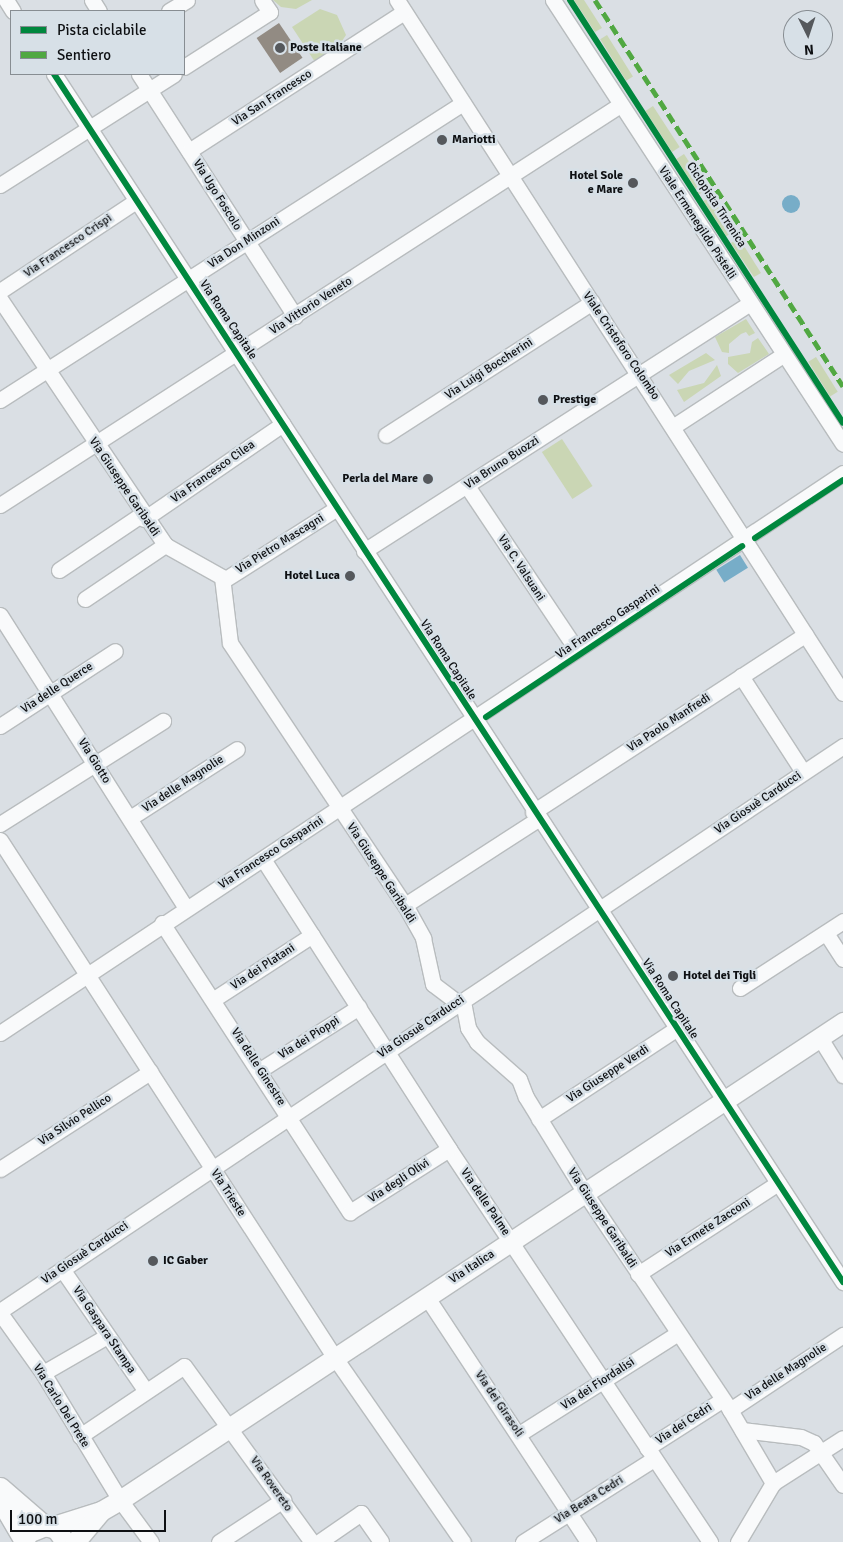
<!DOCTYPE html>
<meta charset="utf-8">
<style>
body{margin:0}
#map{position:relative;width:843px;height:1542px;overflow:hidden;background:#dadfe4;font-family:Signika,sans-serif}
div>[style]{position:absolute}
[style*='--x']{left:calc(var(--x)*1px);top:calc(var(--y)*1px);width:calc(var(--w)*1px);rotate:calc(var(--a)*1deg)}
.green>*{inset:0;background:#cad6b4;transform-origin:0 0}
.water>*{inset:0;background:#77adc8;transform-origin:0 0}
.round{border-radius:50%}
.building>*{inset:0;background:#928b83;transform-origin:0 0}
.roads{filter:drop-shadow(1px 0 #b8bcbe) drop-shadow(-1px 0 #b8bcbe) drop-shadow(0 1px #b8bcbe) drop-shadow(0 -1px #b8bcbe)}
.minor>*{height:15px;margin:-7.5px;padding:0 7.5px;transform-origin:7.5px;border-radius:7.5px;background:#f9fafb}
.major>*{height:19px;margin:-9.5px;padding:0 9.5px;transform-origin:9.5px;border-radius:9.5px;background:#f9fafb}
.quiet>*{height:5px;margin-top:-2.5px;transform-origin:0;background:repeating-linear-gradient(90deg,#51a842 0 10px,transparent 0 15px)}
.cycleway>*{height:6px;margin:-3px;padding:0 3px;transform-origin:3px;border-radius:3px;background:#00873e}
.dots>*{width:14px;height:14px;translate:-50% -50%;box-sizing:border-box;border:2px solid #d7e0e7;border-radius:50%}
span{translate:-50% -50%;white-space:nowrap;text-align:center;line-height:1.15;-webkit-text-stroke:5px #d7e0e7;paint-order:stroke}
.poi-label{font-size:12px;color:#0e1013;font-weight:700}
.left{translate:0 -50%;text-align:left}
.right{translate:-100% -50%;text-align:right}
.street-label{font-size:12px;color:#0e1013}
.legend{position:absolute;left:10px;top:10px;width:175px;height:65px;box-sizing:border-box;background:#d7e0e7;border:1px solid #878d92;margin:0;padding:6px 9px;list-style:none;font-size:15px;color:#0e1013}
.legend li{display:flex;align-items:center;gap:10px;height:25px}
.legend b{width:25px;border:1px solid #878d92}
.north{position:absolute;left:783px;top:10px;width:50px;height:50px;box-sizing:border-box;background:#d7e0e7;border:1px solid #878d92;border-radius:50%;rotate:176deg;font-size:14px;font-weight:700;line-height:20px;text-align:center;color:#0e1013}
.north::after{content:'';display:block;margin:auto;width:18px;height:22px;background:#55585c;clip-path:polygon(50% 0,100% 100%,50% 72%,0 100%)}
.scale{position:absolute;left:10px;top:1510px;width:156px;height:22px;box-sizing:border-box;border:2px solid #0e1013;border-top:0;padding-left:6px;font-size:15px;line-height:18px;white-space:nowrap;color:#0e1013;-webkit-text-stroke:4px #d7e0e7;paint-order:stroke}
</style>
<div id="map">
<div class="green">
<div style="clip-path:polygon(273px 0,312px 0,296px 9px,281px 7px)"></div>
<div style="clip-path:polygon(574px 0,584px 0,602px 28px,595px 32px)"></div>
<div style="clip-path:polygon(320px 9px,337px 15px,346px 35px,338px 47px,315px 62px,292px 27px)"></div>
<div style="left:607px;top:35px;width:49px;height:8px;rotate:58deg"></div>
<div style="left:653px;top:106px;width:49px;height:9px;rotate:57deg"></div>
<div style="left:684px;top:154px;width:42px;height:9px;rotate:57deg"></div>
<div style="left:711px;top:196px;width:42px;height:9px;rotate:57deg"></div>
<div style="clip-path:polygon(739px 238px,761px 273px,754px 277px,731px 243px)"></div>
<div style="clip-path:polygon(746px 319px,755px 333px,749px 336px,746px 332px,741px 334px,729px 344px,729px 353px,722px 352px,715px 337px)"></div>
<div style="clip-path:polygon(758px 338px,769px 354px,738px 373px,728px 364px,728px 357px,750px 353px,752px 342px)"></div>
<div style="clip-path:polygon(706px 353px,715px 360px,689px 371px,678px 384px,669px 375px)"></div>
<div style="left:816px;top:357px;width:41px;height:9px;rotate:58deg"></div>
<div style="clip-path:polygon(717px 365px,721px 376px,684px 402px,677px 390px,704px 383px)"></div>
<div style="left:562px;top:439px;width:56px;height:24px;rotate:57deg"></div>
</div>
<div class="water">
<div class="round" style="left:782px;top:195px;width:18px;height:18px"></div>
<div style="left:740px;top:555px;width:15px;height:28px;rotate:58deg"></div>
</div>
<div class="building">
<div style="left:279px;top:23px;width:42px;height:27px;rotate:56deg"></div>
</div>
<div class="roads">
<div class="minor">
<div style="--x:6;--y:0;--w:13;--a:58"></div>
<div style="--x:92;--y:0;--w:13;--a:58"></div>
<div style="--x:397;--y:0;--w:824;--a:57.24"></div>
<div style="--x:553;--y:0;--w:530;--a:56.85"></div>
<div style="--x:169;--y:11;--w:21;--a:-31"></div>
<div style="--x:184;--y:67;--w:102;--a:-32.6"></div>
<div style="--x:270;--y:12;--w:14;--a:-124"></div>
<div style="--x:54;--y:74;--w:1443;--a:56.85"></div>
<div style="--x:139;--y:74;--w:288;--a:57.2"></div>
<div style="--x:189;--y:151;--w:256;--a:-32.9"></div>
<div style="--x:0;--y:185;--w:206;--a:-32.5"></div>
<div style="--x:0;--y:291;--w:163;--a:-33.5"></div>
<div style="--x:0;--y:299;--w:296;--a:56.1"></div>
<div style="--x:165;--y:545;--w:65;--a:29.3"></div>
<div style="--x:222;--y:577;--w:66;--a:83.1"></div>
<div style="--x:230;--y:643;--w:315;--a:56.3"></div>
<div style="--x:405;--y:905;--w:38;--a:61"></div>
<div style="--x:423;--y:938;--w:47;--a:77.7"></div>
<div style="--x:433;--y:984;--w:39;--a:37"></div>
<div style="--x:464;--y:1007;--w:21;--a:79"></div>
<div style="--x:468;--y:1028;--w:17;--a:57"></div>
<div style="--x:477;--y:1042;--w:56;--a:41.4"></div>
<div style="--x:519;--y:1079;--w:19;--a:69"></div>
<div style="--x:526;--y:1097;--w:113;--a:58.4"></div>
<div style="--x:585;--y:1193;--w:261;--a:56.2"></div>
<div style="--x:730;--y:1410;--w:85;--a:59.5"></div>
<div style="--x:0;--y:400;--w:550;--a:-32.68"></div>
<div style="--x:674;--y:426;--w:130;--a:-33.1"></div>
<div style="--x:386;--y:435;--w:245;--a:-32.8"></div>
<div style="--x:467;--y:486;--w:196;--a:56.2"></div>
<div style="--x:0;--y:505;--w:738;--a:-32.83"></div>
<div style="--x:144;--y:519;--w:168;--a:-34.4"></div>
<div style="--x:364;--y:551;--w:459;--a:-32.7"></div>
<div style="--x:59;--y:570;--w:99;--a:-33.9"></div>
<div style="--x:224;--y:580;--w:134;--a:-32.5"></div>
<div style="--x:85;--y:599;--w:97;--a:-34"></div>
<div style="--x:0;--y:615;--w:347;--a:57.6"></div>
<div style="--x:741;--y:676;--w:114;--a:57.1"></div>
<div style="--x:0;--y:726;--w:137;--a:-33.1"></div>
<div style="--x:533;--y:812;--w:325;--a:-33.1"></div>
<div style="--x:130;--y:818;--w:127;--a:-32.8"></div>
<div style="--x:0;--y:824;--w:193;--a:-32.3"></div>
<div style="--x:0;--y:840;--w:617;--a:57.11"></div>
<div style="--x:335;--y:1358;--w:224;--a:55.2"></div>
<div style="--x:263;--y:859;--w:345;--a:57.3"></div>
<div style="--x:449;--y:1149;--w:472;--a:56.4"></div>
<div style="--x:405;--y:905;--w:158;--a:-32.9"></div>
<div style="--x:162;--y:923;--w:345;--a:57"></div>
<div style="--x:350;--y:1212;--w:117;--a:-32.5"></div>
<div style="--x:826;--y:933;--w:31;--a:57"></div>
<div style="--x:740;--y:988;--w:123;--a:-33"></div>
<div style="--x:214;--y:999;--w:117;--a:-33.1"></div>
<div style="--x:0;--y:1033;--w:1012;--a:-33.6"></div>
<div style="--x:820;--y:1038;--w:44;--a:58.1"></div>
<div style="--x:260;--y:1070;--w:117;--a:-32.5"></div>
<div style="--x:539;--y:1119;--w:164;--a:-33.3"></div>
<div style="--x:0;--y:1169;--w:179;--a:-32.9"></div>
<div style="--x:62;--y:1269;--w:148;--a:55.5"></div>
<div style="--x:638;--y:1274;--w:167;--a:-33"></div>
<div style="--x:426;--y:1296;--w:295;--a:56.6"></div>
<div style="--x:0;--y:1311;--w:1015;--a:-33.83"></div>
<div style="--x:0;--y:1313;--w:74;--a:54.4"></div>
<div style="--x:43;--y:1373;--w:149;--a:58.8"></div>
<div style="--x:120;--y:1500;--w:52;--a:53.6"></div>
<div style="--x:43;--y:1373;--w:74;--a:-30"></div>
<div style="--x:730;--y:1410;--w:136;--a:-33.6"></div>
<div style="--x:742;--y:1430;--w:59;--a:6.8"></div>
<div style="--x:801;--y:1437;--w:14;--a:25"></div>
<div style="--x:814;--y:1443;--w:51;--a:55.4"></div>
<div style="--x:519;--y:1434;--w:188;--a:-32.4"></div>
<div style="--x:80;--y:1436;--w:125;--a:-33.9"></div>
<div style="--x:184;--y:1366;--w:218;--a:54"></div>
<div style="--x:647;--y:1448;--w:89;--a:-32.6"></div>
<div style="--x:219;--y:1542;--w:77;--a:-33.3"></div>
<div style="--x:319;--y:1542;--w:51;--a:-34.6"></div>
<div style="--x:361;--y:1513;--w:35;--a:55"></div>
<div style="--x:523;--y:1542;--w:155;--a:-32.4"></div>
<div style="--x:738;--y:1542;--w:69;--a:-59.3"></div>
<div style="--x:773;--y:1483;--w:83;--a:-32.7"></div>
</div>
<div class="major">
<div style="--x:0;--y:1487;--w:60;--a:40.9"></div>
<div style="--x:0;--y:1500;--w:48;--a:59.7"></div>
<div style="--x:50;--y:1527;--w:53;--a:-17.4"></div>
<div style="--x:101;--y:1511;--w:22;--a:-30"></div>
<div style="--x:120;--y:1500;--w:867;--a:-33.47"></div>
<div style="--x:24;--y:1542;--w:10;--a:-66"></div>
<div style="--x:28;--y:1533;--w:18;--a:-22"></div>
<div style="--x:45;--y:1526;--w:11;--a:15"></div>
<div style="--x:56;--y:1529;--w:16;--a:55"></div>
<div style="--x:75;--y:1542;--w:39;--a:-50"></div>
</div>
</div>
<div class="quiet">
<div style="--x:595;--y:0;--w:459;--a:57.3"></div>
</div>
<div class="cycleway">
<div style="--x:570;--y:0;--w:503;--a:57.16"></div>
<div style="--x:54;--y:74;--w:1443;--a:56.85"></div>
<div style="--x:755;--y:538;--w:105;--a:-33.4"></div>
<div style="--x:486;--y:717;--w:308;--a:-33.7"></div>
</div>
<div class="dots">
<div style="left:280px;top:48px;background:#55585c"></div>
<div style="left:442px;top:140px;background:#55585c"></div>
<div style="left:633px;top:183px;background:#55585c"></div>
<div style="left:543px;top:400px;background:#55585c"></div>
<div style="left:428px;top:479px;background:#55585c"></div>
<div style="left:350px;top:576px;background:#55585c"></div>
<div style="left:673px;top:976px;background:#55585c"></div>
<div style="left:153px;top:1261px;background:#55585c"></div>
</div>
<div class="poi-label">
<span class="left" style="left:290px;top:48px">Poste Italiane</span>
<span class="left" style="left:452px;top:140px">Mariotti</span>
<span class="right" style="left:623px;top:183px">Hotel Sole<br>e Mare</span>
<span class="left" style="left:553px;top:400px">Prestige</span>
<span class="right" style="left:418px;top:479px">Perla del Mare</span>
<span class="right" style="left:340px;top:576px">Hotel Luca</span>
<span class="left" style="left:683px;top:976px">Hotel dei Tigli</span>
<span class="left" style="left:163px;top:1261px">IC Gaber</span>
</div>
<div class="street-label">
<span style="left:272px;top:98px;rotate:-33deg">Via San Francesco</span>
<span style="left:217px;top:195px;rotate:58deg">Via Ugo Foscolo</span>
<span style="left:716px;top:205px;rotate:57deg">Ciclopista Tirrenica</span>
<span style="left:697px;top:223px;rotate:57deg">Viale Ermenegildo Pistelli</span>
<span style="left:244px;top:243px;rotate:-33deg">Via Don Minzoni</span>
<span style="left:68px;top:246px;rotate:-34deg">Via Francesco Crispi</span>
<span style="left:311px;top:306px;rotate:-33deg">Via Vittorio Veneto</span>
<span style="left:228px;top:320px;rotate:56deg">Via Roma Capitale</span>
<span style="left:621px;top:346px;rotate:56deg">Viale Cristoforo Colombo</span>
<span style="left:489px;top:369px;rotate:-33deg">Via Luigi Boccherini</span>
<span style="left:502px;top:463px;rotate:-33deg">Via Bruno Buozzi</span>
<span style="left:213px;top:472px;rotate:-35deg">Via Francesco Cilea</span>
<span style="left:124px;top:487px;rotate:56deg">Via Giuseppe Garibaldi</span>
<span style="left:280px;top:544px;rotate:-32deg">Via Pietro Mascagni</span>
<span style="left:521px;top:568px;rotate:57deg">Via C. Valsuani</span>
<span style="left:608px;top:622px;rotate:-34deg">Via Francesco Gasparini</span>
<span style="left:448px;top:660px;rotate:57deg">Via Roma Capitale</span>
<span style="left:57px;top:688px;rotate:-33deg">Via delle Querce</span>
<span style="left:669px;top:723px;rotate:-33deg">Via Paolo Manfredi</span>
<span style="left:94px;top:761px;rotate:58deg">Via Giotto</span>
<span style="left:183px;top:784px;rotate:-33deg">Via delle Magnolie</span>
<span style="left:758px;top:803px;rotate:-34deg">Via Giosuè Carducci</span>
<span style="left:271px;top:853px;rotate:-33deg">Via Francesco Gasparini</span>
<span style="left:381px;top:873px;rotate:57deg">Via Giuseppe Garibaldi</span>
<span style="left:263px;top:967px;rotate:-33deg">Via dei Platani</span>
<span style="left:670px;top:999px;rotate:57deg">Via Roma Capitale</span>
<span style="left:421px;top:1027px;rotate:-34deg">Via Giosuè Carducci</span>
<span style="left:309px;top:1038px;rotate:-32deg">Via dei Pioppi</span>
<span style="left:258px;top:1067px;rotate:57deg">Via delle Ginestre</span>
<span style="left:608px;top:1074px;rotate:-33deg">Via Giuseppe Verdi</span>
<span style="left:75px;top:1120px;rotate:-33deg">Via Silvio Pellico</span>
<span style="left:399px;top:1181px;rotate:-33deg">Via degli Olivi</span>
<span style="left:228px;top:1193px;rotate:57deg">Via Trieste</span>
<span style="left:485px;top:1202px;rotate:56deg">Via delle Palme</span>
<span style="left:602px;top:1218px;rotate:57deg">Via Giuseppe Garibaldi</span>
<span style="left:708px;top:1228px;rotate:-33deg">Via Ermete Zacconi</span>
<span style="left:85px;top:1253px;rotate:-34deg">Via Giosuè Carducci</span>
<span style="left:472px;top:1267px;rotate:-33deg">Via Italica</span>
<span style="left:104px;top:1330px;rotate:56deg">Via Gaspara Stampa</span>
<span style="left:786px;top:1372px;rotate:-33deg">Via delle Magnolie</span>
<span style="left:598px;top:1384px;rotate:-33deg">Via dei Fiordalisi</span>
<span style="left:499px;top:1404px;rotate:56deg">Via dei Girasoli</span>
<span style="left:61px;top:1406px;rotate:58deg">Via Carlo Del Prete</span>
<span style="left:684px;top:1424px;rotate:-33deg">Via dei Cedri</span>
<span style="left:271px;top:1484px;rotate:55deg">Via Rovereto</span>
<span style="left:589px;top:1500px;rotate:-32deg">Via Beata Cedri</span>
</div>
<ul class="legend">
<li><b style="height:6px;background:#00873e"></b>Pista ciclabile</li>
<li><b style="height:6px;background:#51a842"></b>Sentiero</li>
</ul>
<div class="north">N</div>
<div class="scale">100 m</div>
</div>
